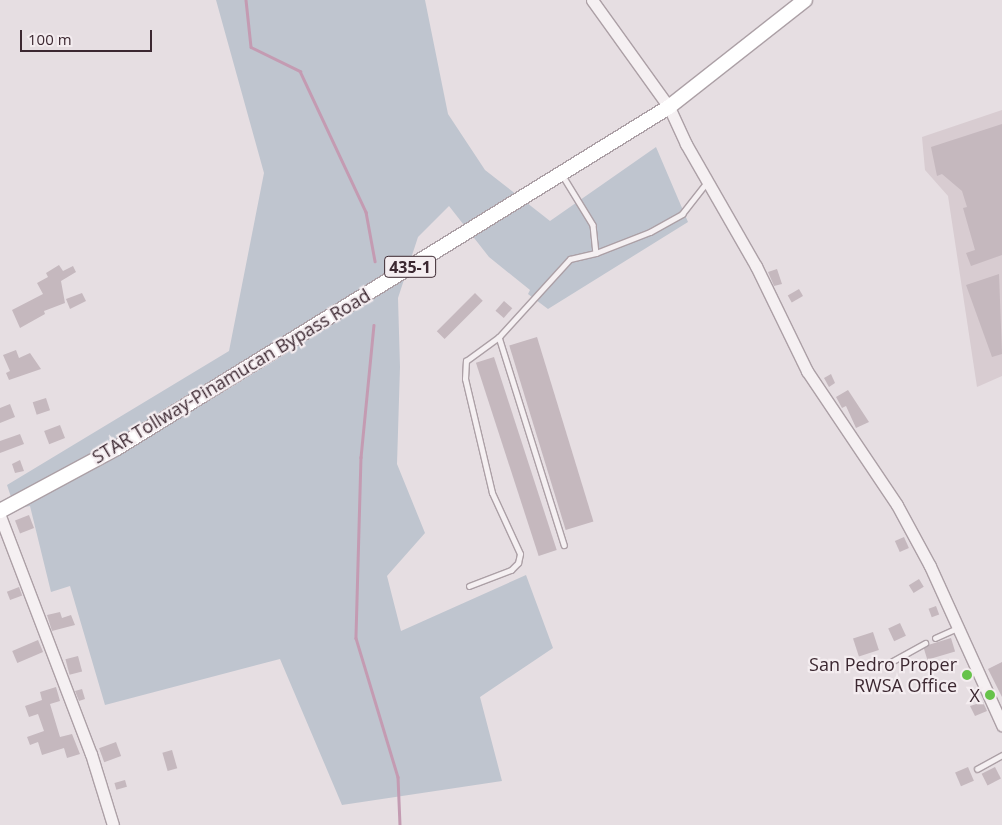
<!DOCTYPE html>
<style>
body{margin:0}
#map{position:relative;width:1002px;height:825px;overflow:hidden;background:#e6dee2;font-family:"Open Sans",sans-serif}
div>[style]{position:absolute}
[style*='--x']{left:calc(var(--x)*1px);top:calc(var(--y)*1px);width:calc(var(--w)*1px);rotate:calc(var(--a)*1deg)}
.built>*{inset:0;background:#d8ccd1}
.green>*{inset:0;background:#bfc5cf}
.stream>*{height:2.5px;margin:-1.25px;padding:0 1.25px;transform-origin:1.25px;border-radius:1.25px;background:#c49bb2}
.building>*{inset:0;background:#c5b8be;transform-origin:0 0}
.roads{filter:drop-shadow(1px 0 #aca0a6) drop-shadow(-1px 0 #aca0a6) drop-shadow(0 1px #aca0a6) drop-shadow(0 -1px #aca0a6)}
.service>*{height:4.5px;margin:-2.25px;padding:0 2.25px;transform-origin:2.25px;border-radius:2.25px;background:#f5f0f2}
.tertiary>*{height:11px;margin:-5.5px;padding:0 5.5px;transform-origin:5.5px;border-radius:5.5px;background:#f5f0f2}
.primary>*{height:14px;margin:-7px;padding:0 7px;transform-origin:7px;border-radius:7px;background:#fff}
.dots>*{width:14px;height:14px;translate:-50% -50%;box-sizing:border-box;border:2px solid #f4edf0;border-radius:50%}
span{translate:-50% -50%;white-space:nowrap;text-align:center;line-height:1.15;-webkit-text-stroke:4.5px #f4edf0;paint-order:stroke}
.shield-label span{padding:1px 4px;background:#f4edf0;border:1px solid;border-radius:4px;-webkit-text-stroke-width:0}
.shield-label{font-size:16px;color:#3c2831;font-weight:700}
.street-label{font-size:18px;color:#3c2831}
.poi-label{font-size:18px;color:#3c2831}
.right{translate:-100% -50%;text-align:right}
.scale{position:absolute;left:20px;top:30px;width:132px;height:22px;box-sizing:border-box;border:2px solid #3c2831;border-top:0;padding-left:6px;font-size:15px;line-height:18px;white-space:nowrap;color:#3c2831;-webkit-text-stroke:4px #f4edf0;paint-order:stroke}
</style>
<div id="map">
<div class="built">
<div style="clip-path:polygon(1002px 110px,1002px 376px,977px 387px,948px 196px,925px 170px,922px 137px)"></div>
</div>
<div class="green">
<div style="clip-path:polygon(216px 0,425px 0,448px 114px,485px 170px,550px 221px,656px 147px,688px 222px,548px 309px,528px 294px,530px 290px,489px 257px,449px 206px,418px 237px,398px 298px,400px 367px,397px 464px,425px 533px,387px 576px,401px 631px,526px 575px,553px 648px,480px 697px,502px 781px,342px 805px,280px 659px,105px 705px,70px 586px,51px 592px,30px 506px,15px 509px,7px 485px,229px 351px,264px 173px)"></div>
</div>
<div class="stream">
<div style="--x:246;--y:0;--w:47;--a:83.9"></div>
<div style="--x:251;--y:47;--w:55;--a:26.1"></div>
<div style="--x:300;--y:71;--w:156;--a:64.9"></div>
<div style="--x:366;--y:212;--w:50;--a:79.6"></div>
<div style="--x:374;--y:325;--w:133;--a:95.6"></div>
<div style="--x:361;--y:457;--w:181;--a:91.6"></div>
<div style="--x:356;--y:638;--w:145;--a:73.2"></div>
<div style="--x:398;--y:777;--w:48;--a:87.6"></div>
</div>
<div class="building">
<div style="clip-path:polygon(1002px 124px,1002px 255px,971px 266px,966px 253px,975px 250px,963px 208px,967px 207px,962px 191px,942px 174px,937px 176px,931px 147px)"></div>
<div style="clip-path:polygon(59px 265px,63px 271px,73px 266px,76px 272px,61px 281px,65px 303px,44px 311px,45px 314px,20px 328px,12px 310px,43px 294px,37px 283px,48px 277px,46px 273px)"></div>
<div style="clip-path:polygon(777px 269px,782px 284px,774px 286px,768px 272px)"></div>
<div style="clip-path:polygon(999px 274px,1002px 354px,992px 357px,966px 285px)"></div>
<div style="left:799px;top:289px;width:8px;height:13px;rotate:60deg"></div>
<div style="clip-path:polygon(82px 293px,86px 301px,70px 309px,66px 299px)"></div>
<div style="left:475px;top:293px;width:11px;height:54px;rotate:45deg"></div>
<div style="left:504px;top:301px;width:11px;height:13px;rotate:41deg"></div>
<div style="left:537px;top:337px;width:193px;height:29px;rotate:73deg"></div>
<div style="clip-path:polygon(16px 350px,19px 358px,30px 353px,41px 369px,9px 380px,6px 373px,10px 371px,3px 355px)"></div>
<div style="left:494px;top:357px;width:203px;height:19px;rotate:72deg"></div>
<div style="clip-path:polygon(831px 374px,835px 383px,829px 387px,824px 378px)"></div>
<div style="clip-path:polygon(848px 390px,869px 422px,856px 428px,846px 406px,842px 408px,836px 397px)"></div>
<div style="left:46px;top:398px;width:13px;height:14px;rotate:72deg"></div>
<div style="clip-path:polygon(10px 404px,15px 417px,0 423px,0 408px)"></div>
<div style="left:60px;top:425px;width:14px;height:17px;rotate:69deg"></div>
<div style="clip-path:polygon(20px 434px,24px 444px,0 453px,0 441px)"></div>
<div style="clip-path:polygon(20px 460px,24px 471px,15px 473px,12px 464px)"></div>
<div style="left:29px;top:515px;width:14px;height:15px;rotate:69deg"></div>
<div style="left:904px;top:537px;width:12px;height:10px;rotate:66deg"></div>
<div style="left:919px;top:579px;width:9px;height:12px;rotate:58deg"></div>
<div style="left:19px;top:587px;width:9px;height:13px;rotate:69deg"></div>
<div style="left:936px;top:606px;width:9px;height:8px;rotate:69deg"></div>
<div style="clip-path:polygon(60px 612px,62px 618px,71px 615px,75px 625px,52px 631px,47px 615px)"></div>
<div style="left:900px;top:623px;width:14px;height:13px;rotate:65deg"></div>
<div style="left:873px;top:632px;width:19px;height:21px;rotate:72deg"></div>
<div style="left:951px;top:638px;width:14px;height:29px;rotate:73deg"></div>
<div style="left:38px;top:640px;width:13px;height:28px;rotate:67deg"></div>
<div style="left:78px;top:656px;width:16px;height:13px;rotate:75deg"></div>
<div style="clip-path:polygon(1002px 662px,1002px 697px,988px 669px)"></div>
<div style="clip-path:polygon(56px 687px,60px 701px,50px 704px,60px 737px,72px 734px,80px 754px,67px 758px,64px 748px,42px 755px,38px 742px,30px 745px,27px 737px,44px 731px,38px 714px,29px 717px,25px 706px,42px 700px,40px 692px)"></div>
<div style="clip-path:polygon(82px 689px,85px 699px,79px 701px,75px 691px)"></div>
<div style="clip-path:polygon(983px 702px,987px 711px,975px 716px,970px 706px)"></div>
<div style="left:116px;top:742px;width:15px;height:18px;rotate:70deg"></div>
<div style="left:172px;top:750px;width:19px;height:10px;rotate:74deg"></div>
<div style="left:968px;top:767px;width:15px;height:14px;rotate:67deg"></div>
<div style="left:995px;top:767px;width:13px;height:15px;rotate:63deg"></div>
<div style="left:125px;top:780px;width:7px;height:11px;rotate:74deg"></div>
</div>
<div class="roads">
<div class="service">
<div style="--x:563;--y:176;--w:57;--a:58.5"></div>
<div style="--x:593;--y:225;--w:28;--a:84"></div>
<div style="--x:499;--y:337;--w:218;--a:72.6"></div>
<div style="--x:469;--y:586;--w:45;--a:-20.9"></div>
<div style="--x:511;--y:570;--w:10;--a:-45"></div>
<div style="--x:518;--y:563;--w:9;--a:-77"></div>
<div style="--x:520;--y:554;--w:67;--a:-114.7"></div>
<div style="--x:492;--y:493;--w:117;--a:-103.3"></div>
<div style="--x:465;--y:379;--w:18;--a:-87"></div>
<div style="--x:466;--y:361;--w:41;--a:-36"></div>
<div style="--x:499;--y:337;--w:105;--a:-47.7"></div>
<div style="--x:570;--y:259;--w:27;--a:-13"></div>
<div style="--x:596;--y:253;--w:58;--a:-21.3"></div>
<div style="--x:650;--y:232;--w:37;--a:-29"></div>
<div style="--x:682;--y:214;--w:41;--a:-52"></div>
<div style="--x:935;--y:638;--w:24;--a:-24"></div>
<div style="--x:891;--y:662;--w:39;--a:-29"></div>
<div style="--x:977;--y:769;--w:29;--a:-29"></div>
</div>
<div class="tertiary">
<div style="--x:592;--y:0;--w:132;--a:54.3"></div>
<div style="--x:669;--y:107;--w:41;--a:65.3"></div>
<div style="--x:686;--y:144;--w:141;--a:60.2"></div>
<div style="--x:756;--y:266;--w:117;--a:64.1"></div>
<div style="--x:807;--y:371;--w:161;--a:56.1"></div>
<div style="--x:897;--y:505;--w:69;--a:61.6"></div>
<div style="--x:930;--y:566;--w:175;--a:65.6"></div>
<div style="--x:0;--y:516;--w:255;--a:69.1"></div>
<div style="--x:91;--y:754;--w:74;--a:72.8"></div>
</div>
<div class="primary">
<div style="--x:0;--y:511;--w:133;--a:-28.3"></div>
<div style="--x:117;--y:448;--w:649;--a:-31.71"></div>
<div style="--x:669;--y:107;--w:173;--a:-38.2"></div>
</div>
</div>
<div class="dots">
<div style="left:967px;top:675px;background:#67c34a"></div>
<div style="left:990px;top:695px;background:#67c34a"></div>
</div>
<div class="shield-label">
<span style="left:410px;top:267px">435-1</span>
</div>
<div class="street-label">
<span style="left:231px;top:376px;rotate:-31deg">STAR Tollway-Pinamucan Bypass Road</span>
</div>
<div class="poi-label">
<span class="right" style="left:957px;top:675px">San Pedro Proper<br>RWSA Office</span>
<span class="right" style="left:980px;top:695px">X</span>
</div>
<div class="scale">100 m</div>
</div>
